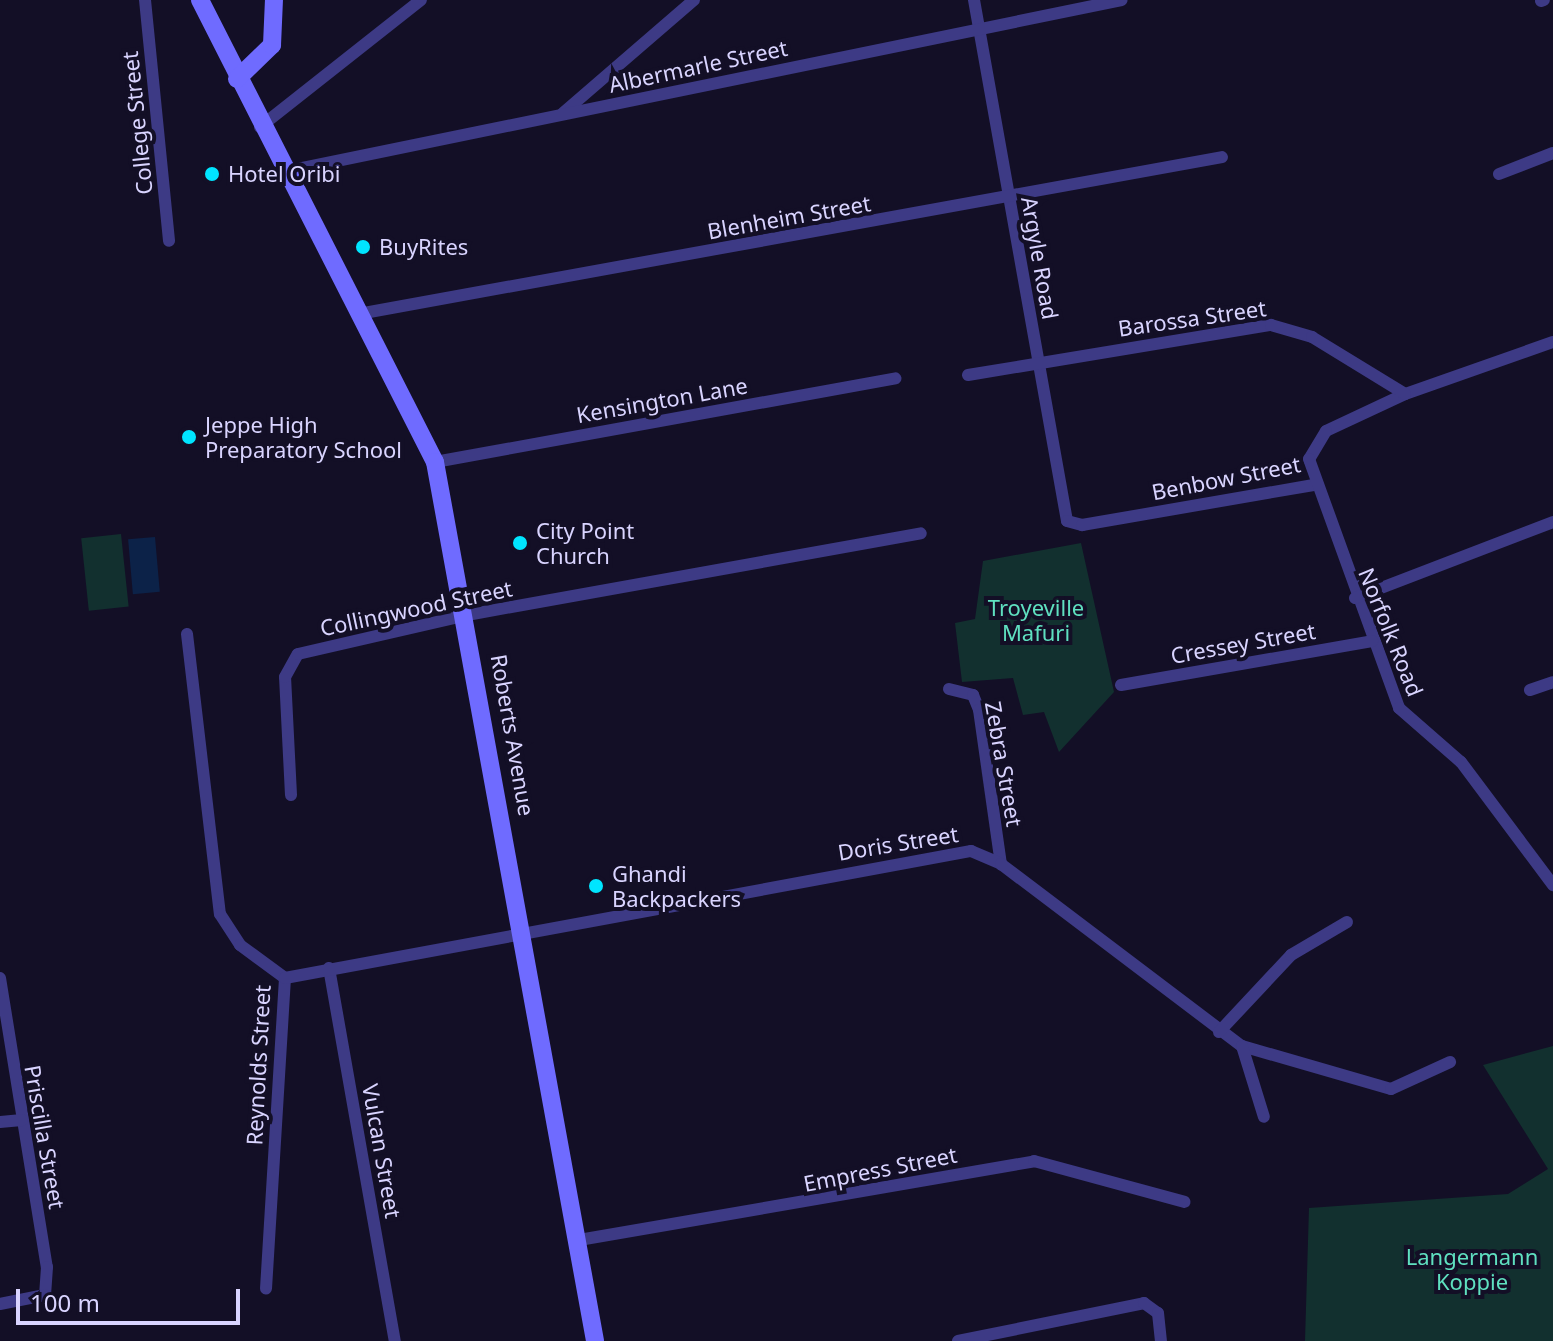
<!DOCTYPE html>
<style>
body{margin:0}
#map{position:relative;width:1553px;height:1341px;overflow:hidden;background:#130f26;font-family:"Noto Sans",sans-serif}
div>[style]{position:absolute}
[style*='--x']{left:calc(var(--x)*1px);top:calc(var(--y)*1px);width:calc(var(--w)*1px);rotate:calc(var(--a)*1deg)}
.green>*{inset:0;background:#12302f;transform-origin:0 0}
.water>*{inset:0;background:#0c2248;transform-origin:0 0}
.minor>*{height:12px;margin:-6px;padding:0 6px;transform-origin:6px;border-radius:6px;background:#3d3a85}
.secondary>*{height:18px;margin:-9px;padding:0 9px;transform-origin:9px;border-radius:9px;background:#6f6bff}
.dots>*{width:22px;height:22px;translate:-50% -50%;box-sizing:border-box;border:4px solid #130f26;border-radius:50%}
span{translate:-50% -50%;white-space:nowrap;text-align:center;line-height:1.15;-webkit-text-stroke:8px #130f26;paint-order:stroke}
.street-label{font-size:22px;color:#d9d4ff}
.poi-label{font-size:22px;color:#d9d4ff}
.left{translate:0 -50%;text-align:left}
.park-label{font-size:22px;color:#5fe0c0}
.scale{position:absolute;left:16px;top:1289px;width:224px;height:36px;box-sizing:border-box;border:4px solid #d9d4ff;border-top:0;padding-left:10px;font-size:24px;line-height:28px;white-space:nowrap;color:#d9d4ff;-webkit-text-stroke:6px #130f26;paint-order:stroke}
</style>
<div id="map">
<div class="green">
<div style="left:121px;top:534px;width:73px;height:40px;rotate:84deg"></div>
<div style="clip-path:polygon(1081px 543px,1114px 692px,1059px 752px,1044px 712px,1023px 715px,1013px 678px,962px 682px,955px 623px,975px 619px,983px 561px)"></div>
<div style="clip-path:polygon(1553px 1046px,1553px 1341px,1305px 1341px,1309px 1208px,1508px 1194px,1548px 1169px,1483px 1065px)"></div>
</div>
<div class="water">
<div style="left:155px;top:537px;width:55px;height:27px;rotate:85deg"></div>
</div>
<div class="minor">
<div style="--x:145;--y:0;--w:242;--a:84.3"></div>
<div style="--x:974;--y:0;--w:529;--a:79.88"></div>
<div style="--x:1067;--y:521;--w:16;--a:15"></div>
<div style="--x:1082;--y:525;--w:235;--a:-9.8"></div>
<div style="--x:1541;--y:1;--w:3;--a:-18"></div>
<div style="--x:563;--y:113;--w:173;--a:-40.8"></div>
<div style="--x:260;--y:127;--w:205;--a:-38.3"></div>
<div style="--x:283;--y:172;--w:856;--a:-11.59"></div>
<div style="--x:1499;--y:174;--w:58;--a:-21.3"></div>
<div style="--x:364;--y:313;--w:872;--a:-10.3"></div>
<div style="--x:1553;--y:342;--w:157;--a:160.6"></div>
<div style="--x:1405;--y:394;--w:87;--a:154.9"></div>
<div style="--x:1326;--y:431;--w:33;--a:121"></div>
<div style="--x:1309;--y:459;--w:265;--a:70.1"></div>
<div style="--x:1399;--y:708;--w:82;--a:41.1"></div>
<div style="--x:1461;--y:762;--w:154;--a:53.2"></div>
<div style="--x:968;--y:375;--w:307;--a:-9.4"></div>
<div style="--x:1271;--y:325;--w:43;--a:16.3"></div>
<div style="--x:1312;--y:337;--w:109;--a:31.5"></div>
<div style="--x:435;--y:462;--w:468;--a:-10.3"></div>
<div style="--x:1355;--y:598;--w:212;--a:-21"></div>
<div style="--x:187;--y:634;--w:282;--a:83.3"></div>
<div style="--x:220;--y:914;--w:37;--a:57"></div>
<div style="--x:240;--y:945;--w:56;--a:36.3"></div>
<div style="--x:285;--y:978;--w:311;--a:93.5"></div>
<div style="--x:1121;--y:685;--w:255;--a:-9.9"></div>
<div style="--x:949;--y:689;--w:25;--a:14"></div>
<div style="--x:973;--y:695;--w:16;--a:68"></div>
<div style="--x:979;--y:710;--w:156;--a:81.9"></div>
<div style="--x:1530;--y:690;--w:24;--a:-19"></div>
<div style="--x:291;--y:795;--w:118;--a:-92.9"></div>
<div style="--x:285;--y:677;--w:26;--a:-61"></div>
<div style="--x:298;--y:654;--w:173;--a:-13"></div>
<div style="--x:467;--y:615;--w:461;--a:-10.2"></div>
<div style="--x:329;--y:968;--w:379;--a:80"></div>
<div style="--x:0;--y:978;--w:293;--a:80.8"></div>
<div style="--x:47;--y:1267;--w:28;--a:94"></div>
<div style="--x:45;--y:1295;--w:46;--a:168.7"></div>
<div style="--x:285;--y:978;--w:698;--a:-10.49"></div>
<div style="--x:971;--y:851;--w:33;--a:23"></div>
<div style="--x:1001;--y:864;--w:302;--a:37.1"></div>
<div style="--x:1242;--y:1046;--w:155;--a:16.1"></div>
<div style="--x:1391;--y:1089;--w:65;--a:-24.6"></div>
<div style="--x:1219;--y:1032;--w:105;--a:-46.9"></div>
<div style="--x:1291;--y:955;--w:65;--a:-30.5"></div>
<div style="--x:1242;--y:1046;--w:74;--a:72.8"></div>
<div style="--x:0;--y:1122;--w:22;--a:-5"></div>
<div style="--x:579;--y:1240;--w:462;--a:-9.8"></div>
<div style="--x:1034;--y:1161;--w:156;--a:15.2"></div>
<div style="--x:958;--y:1341;--w:190;--a:-11.5"></div>
<div style="--x:1144;--y:1303;--w:17;--a:36"></div>
<div style="--x:1158;--y:1313;--w:28;--a:84"></div>
</div>
<div class="secondary">
<div style="--x:200;--y:0;--w:518;--a:63.04"></div>
<div style="--x:435;--y:462;--w:893;--a:79.68"></div>
<div style="--x:237;--y:79;--w:49;--a:-44.2"></div>
<div style="--x:272;--y:45;--w:45;--a:-87.5"></div>
</div>
<div class="dots">
<div style="left:212px;top:174px;background:#00e5ff"></div>
<div style="left:363px;top:247px;background:#00e5ff"></div>
<div style="left:189px;top:437px;background:#00e5ff"></div>
<div style="left:520px;top:543px;background:#00e5ff"></div>
<div style="left:596px;top:886px;background:#00e5ff"></div>
</div>
<div class="street-label">
<span style="left:698px;top:66px;rotate:-12deg">Albermarle Street</span>
<span style="left:137px;top:123px;rotate:-96deg">College Street</span>
<span style="left:789px;top:217px;rotate:-10deg">Blenheim Street</span>
<span style="left:1040px;top:258px;rotate:80deg">Argyle Road</span>
<span style="left:1192px;top:318px;rotate:-8deg">Barossa Street</span>
<span style="left:662px;top:400px;rotate:-10deg">Kensington Lane</span>
<span style="left:1226px;top:478px;rotate:-11deg">Benbow Street</span>
<span style="left:416px;top:608px;rotate:-12deg">Collingwood Street</span>
<span style="left:1391px;top:632px;rotate:68deg">Norfolk Road</span>
<span style="left:1243px;top:643px;rotate:-10deg">Cressey Street</span>
<span style="left:513px;top:735px;rotate:80deg">Roberts Avenue</span>
<span style="left:1004px;top:764px;rotate:80deg">Zebra Street</span>
<span style="left:898px;top:843px;rotate:-9deg">Doris Street</span>
<span style="left:258px;top:1065px;rotate:-87deg">Reynolds Street</span>
<span style="left:45px;top:1137px;rotate:80deg">Priscilla Street</span>
<span style="left:382px;top:1151px;rotate:80deg">Vulcan Street</span>
<span style="left:880px;top:1169px;rotate:-11deg">Empress Street</span>
</div>
<div class="poi-label">
<span class="left" style="left:228px;top:174px">Hotel Oribi</span>
<span class="left" style="left:379px;top:247px">BuyRites</span>
<span class="left" style="left:205px;top:437px">Jeppe High<br>Preparatory School</span>
<span class="left" style="left:536px;top:543px">City Point<br>Church</span>
<span class="left" style="left:612px;top:886px">Ghandi<br>Backpackers</span>
</div>
<div class="park-label">
<span style="left:1036px;top:620px">Troyeville<br>Mafuri</span>
<span style="left:1472px;top:1269px">Langermann<br>Koppie</span>
</div>
<div class="scale">100 m</div>
</div>
